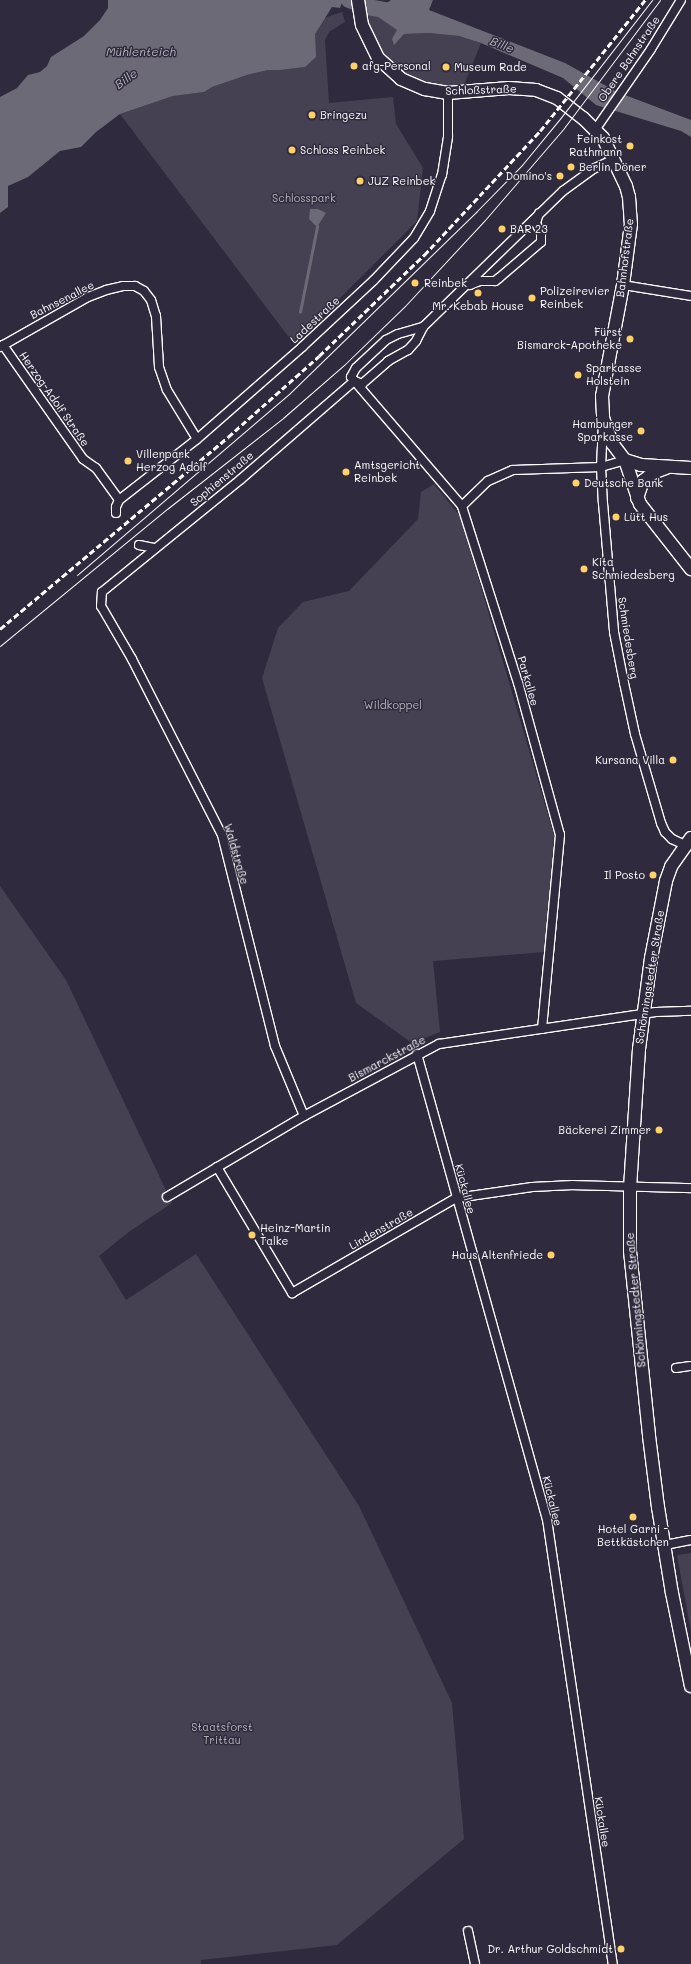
<!DOCTYPE html>
<meta charset="utf-8">
<style>
body{margin:0}
#map{position:relative;width:691px;height:1964px;overflow:hidden;background:#2f2a3d;font-family:Mali,sans-serif}
div>[style]{position:absolute}
[style*='--x']{left:calc(var(--x)*1px);top:calc(var(--y)*1px);width:calc(var(--w)*1px);rotate:calc(var(--a)*1deg)}
.green>*{inset:0;background:#464152}
.water>*{inset:0;background:#6d6a77}
.stream>*{height:2.5px;margin:-1.25px;padding:0 1.25px;transform-origin:1.25px;border-radius:1.25px;background:#6d6a77}
.river>*{height:16px;margin:-8px;padding:0 8px;transform-origin:8px;border-radius:8px;background:#6d6a77}
.roads{filter:drop-shadow(1px 0 #fff) drop-shadow(-1px 0 #fff) drop-shadow(0 1px #fff) drop-shadow(0 -1px #fff)}
.street>*{height:8px;margin:-4px;padding:0 4px;transform-origin:4px;border-radius:4px;background:#2f2a3d}
.secondary>*{height:12px;margin:-6px;padding:0 6px;transform-origin:6px;border-radius:6px;background:#2f2a3d}
.tram>*{height:1px;margin:-0.5px;padding:0 0.5px;transform-origin:0.5px;border-radius:0.5px;background:#fff}
.rail>*{height:2.5px;margin-top:-1.25px;transform-origin:0;background:repeating-linear-gradient(90deg,#fff 0 6px,transparent 0 9px)}
.dots>*{width:11px;height:11px;translate:-50% -50%;box-sizing:border-box;border:2px solid #2f2a3d;border-radius:50%}
span{translate:-50% -50%;white-space:nowrap;text-align:center;line-height:1.15;-webkit-text-stroke:3px #2f2a3d;paint-order:stroke}
.street-label{font-size:11px;color:#fff}
.poi-label{font-size:11px;color:#fff}
.left{translate:0 -50%;text-align:left}
.right{translate:-100% -50%;text-align:right}
.park-label{font-size:11px;color:#b5b3ba}
.water-label{font-size:12px;color:#b6b4bb;font-style:italic}
</style>
<div id="map">
<div class="green">
<div style="clip-path:polygon(368px 10px,404px 34px,429px 33px,459px 36px,481px 43px,464px 85px,440px 85px,425px 82px,407px 74px,392px 64px,379px 46px,369px 28px)"></div>
<div style="clip-path:polygon(342px 12px,345px 22px,329px 32px,325px 40px,329px 103px,393px 97px,396px 124px,423px 168px,417px 221px,294px 344px,120px 114px,173px 96px,203px 92px,212px 87px,247px 75px,268px 70px,280px 70px,305px 67px,314px 43px,315px 34px,324px 18px)"></div>
<div style="clip-path:polygon(434px 484px,460px 516px,554px 835px,545px 952px,433px 961px,440px 1032px,412px 1043px,356px 1003px,262px 678px,278px 628px,303px 602px,349px 591px,418px 519px,421px 492px)"></div>
<div style="clip-path:polygon(0 886px,66px 980px,172px 1203px,130px 1231px,99px 1256px,126px 1300px,196px 1254px,359px 1506px,452px 1703px,464px 1839px,337px 1945px,201px 1960px,201px 1964px,0 1964px)"></div>
<div style="clip-path:polygon(691px 1553px,691px 1632px,677px 1555px)"></div>
</div>
<div class="water">
<div style="clip-path:polygon(108px 0,343px 0,340px 8px,332px 7px,315px 34px,316px 57px,305px 67px,280px 70px,268px 70px,247px 75px,212px 87px,204px 92px,173px 96px,120px 114px,96px 132px,81px 147px,60px 151px,28px 177px,8px 186px,8px 207px,0 213px,0 97px,17px 88px,28px 75px,40px 72px,47px 66px,51px 57px,84px 36px,100px 20px,108px 8px)"></div>
<div style="clip-path:polygon(391px 0,433px 0,429px 10px,565px 63px,617px 92px,691px 120px,691px 137px,681px 131px,596px 105px,563px 78px,481px 43px,459px 36px,429px 33px,404px 34px,394px 45px,392px 39px,397px 30px,368px 10px,368px 4px,384px 5px)"></div>
<div style="clip-path:polygon(310px 209px,318px 209px,326px 213px,317px 227px,309px 219px)"></div>
</div>
<div class="stream">
<div style="--x:300;--y:312;--w:87;--a:-78.7"></div>
</div>
<div class="river">
<div style="--x:349;--y:0;--w:20;--a:20"></div>
<div style="--x:368;--y:7;--w:22;--a:10"></div>
</div>
<div class="roads">
<div class="street">
<div style="--x:595;--y:130;--w:98;--a:-55.3"></div>
<div style="--x:651;--y:49;--w:57;--a:-58.5"></div>
<div style="--x:470;--y:285;--w:11;--a:-22"></div>
<div style="--x:480;--y:281;--w:15;--a:0"></div>
<div style="--x:495;--y:281;--w:5;--a:-37"></div>
<div style="--x:499;--y:278;--w:55;--a:-40.6"></div>
<div style="--x:541;--y:242;--w:9;--a:-90"></div>
<div style="--x:541;--y:233;--w:11;--a:-117"></div>
<div style="--x:536;--y:223;--w:10;--a:-73"></div>
<div style="--x:623;--y:285;--w:69;--a:9.2"></div>
<div style="--x:3;--y:345;--w:139;--a:54.9"></div>
<div style="--x:83;--y:459;--w:16;--a:35"></div>
<div style="--x:96;--y:468;--w:39;--a:54"></div>
<div style="--x:0;--y:347;--w:101;--a:-29.6"></div>
<div style="--x:88;--y:297;--w:19;--a:-21"></div>
<div style="--x:106;--y:290;--w:17;--a:-13"></div>
<div style="--x:123;--y:286;--w:12;--a:0"></div>
<div style="--x:135;--y:286;--w:10;--a:29"></div>
<div style="--x:144;--y:291;--w:11;--a:52"></div>
<div style="--x:151;--y:300;--w:17;--a:73"></div>
<div style="--x:156;--y:316;--w:51;--a:86.6"></div>
<div style="--x:159;--y:367;--w:24;--a:71"></div>
<div style="--x:167;--y:390;--w:57;--a:58.5"></div>
<div style="--x:355;--y:381;--w:8;--a:23"></div>
<div style="--x:362;--y:384;--w:35;--a:-41"></div>
<div style="--x:388;--y:361;--w:23;--a:-29"></div>
<div style="--x:408;--y:350;--w:12;--a:-48"></div>
<div style="--x:416;--y:341;--w:16;--a:-63"></div>
<div style="--x:603;--y:423;--w:44;--a:92.6"></div>
<div style="--x:601;--y:467;--w:36;--a:87"></div>
<div style="--x:603;--y:503;--w:129;--a:85.1"></div>
<div style="--x:614;--y:632;--w:52;--a:78.9"></div>
<div style="--x:624;--y:683;--w:52;--a:77.8"></div>
<div style="--x:635;--y:734;--w:93;--a:73.7"></div>
<div style="--x:661;--y:823;--w:10;--a:66"></div>
<div style="--x:665;--y:832;--w:10;--a:45"></div>
<div style="--x:672;--y:839;--w:14;--a:25"></div>
<div style="--x:462;--y:506;--w:36;--a:-44"></div>
<div style="--x:488;--y:481;--w:27;--a:-24"></div>
<div style="--x:513;--y:470;--w:88;--a:-2"></div>
<div style="--x:601;--y:467;--w:25;--a:-16"></div>
<div style="--x:116;--y:513;--w:6;--a:-90"></div>
<div style="--x:116;--y:507;--w:8;--a:-67"></div>
<div style="--x:119;--y:500;--w:99;--a:-38"></div>
<div style="--x:197;--y:439;--w:140;--a:-41.2"></div>
<div style="--x:302;--y:347;--w:98;--a:-42.9"></div>
<div style="--x:374;--y:280;--w:58;--a:-46.4"></div>
<div style="--x:414;--y:238;--w:31;--a:-59"></div>
<div style="--x:430;--y:211;--w:38;--a:-72"></div>
<div style="--x:442;--y:175;--w:39;--a:-81"></div>
<div style="--x:448;--y:136;--w:43;--a:-90"></div>
<div style="--x:139;--y:545;--w:15;--a:11"></div>
<div style="--x:542;--y:1029;--w:195;--a:-84.7"></div>
<div style="--x:560;--y:835;--w:158;--a:-105.4"></div>
<div style="--x:518;--y:683;--w:186;--a:-107.6"></div>
<div style="--x:462;--y:506;--w:170;--a:-130.7"></div>
<div style="--x:351;--y:377;--w:10;--a:-61"></div>
<div style="--x:356;--y:368;--w:41;--a:-43"></div>
<div style="--x:386;--y:340;--w:13;--a:-27"></div>
<div style="--x:398;--y:334;--w:26;--a:-16"></div>
<div style="--x:423;--y:327;--w:195;--a:-44.2"></div>
<div style="--x:563;--y:191;--w:37;--a:-36"></div>
<div style="--x:593;--y:169;--w:23;--a:-25"></div>
<div style="--x:417;--y:1054;--w:483;--a:74.4"></div>
<div style="--x:547;--y:1519;--w:450;--a:81.6"></div>
<div style="--x:304;--y:1116;--w:76;--a:-112.5"></div>
<div style="--x:275;--y:1046;--w:218;--a:-104.1"></div>
<div style="--x:222;--y:835;--w:198;--a:-117.1"></div>
<div style="--x:132;--y:659;--w:61;--a:-120.3"></div>
<div style="--x:101;--y:606;--w:14;--a:-86"></div>
<div style="--x:102;--y:592;--w:179;--a:-39.1"></div>
<div style="--x:241;--y:479;--w:150;--a:-40.9"></div>
<div style="--x:217;--y:1167;--w:147;--a:59.2"></div>
<div style="--x:292;--y:1293;--w:190;--a:-30.1"></div>
<div style="--x:456;--y:1198;--w:77;--a:-8.2"></div>
<div style="--x:532;--y:1187;--w:41;--a:-2.8"></div>
<div style="--x:573;--y:1185;--w:118;--a:1.5"></div>
<div style="--x:167;--y:1197;--w:159;--a:-30.6"></div>
<div style="--x:304;--y:1116;--w:153;--a:-28.1"></div>
<div style="--x:439;--y:1044;--w:219;--a:-8.4"></div>
<div style="--x:656;--y:1012;--w:35;--a:-2"></div>
<div style="--x:676;--y:1368;--w:15;--a:-8"></div>
<div style="--x:665;--y:1545;--w:26;--a:-11"></div>
<div style="--x:468;--y:1931;--w:34;--a:78"></div>
</div>
<div class="secondary">
<div style="--x:358;--y:0;--w:25;--a:81"></div>
<div style="--x:362;--y:25;--w:37;--a:64"></div>
<div style="--x:378;--y:58;--w:31;--a:42"></div>
<div style="--x:401;--y:79;--w:26;--a:23"></div>
<div style="--x:425;--y:89;--w:23;--a:10"></div>
<div style="--x:448;--y:93;--w:61;--a:-4.7"></div>
<div style="--x:509;--y:88;--w:27;--a:4"></div>
<div style="--x:536;--y:90;--w:22;--a:21"></div>
<div style="--x:557;--y:98;--w:33;--a:38"></div>
<div style="--x:583;--y:118;--w:28;--a:45"></div>
<div style="--x:603;--y:138;--w:53;--a:64.4"></div>
<div style="--x:626;--y:186;--w:11;--a:75"></div>
<div style="--x:629;--y:197;--w:27;--a:86"></div>
<div style="--x:631;--y:224;--w:62;--a:97.5"></div>
<div style="--x:623;--y:285;--w:113;--a:100.7"></div>
<div style="--x:602;--y:396;--w:22;--a:87"></div>
<div style="--x:603;--y:418;--w:27;--a:70"></div>
<div style="--x:612;--y:443;--w:21;--a:53"></div>
<div style="--x:625;--y:460;--w:46;--a:71.2"></div>
<div style="--x:640;--y:504;--w:83;--a:51.9"></div>
<div style="--x:625;--y:460;--w:17;--a:17"></div>
<div style="--x:641;--y:465;--w:50;--a:3.4"></div>
<div style="--x:637;--y:498;--w:18;--a:-71"></div>
<div style="--x:643;--y:481;--w:13;--a:-39"></div>
<div style="--x:653;--y:473;--w:14;--a:-21"></div>
<div style="--x:691;--y:838;--w:35;--a:125"></div>
<div style="--x:671;--y:867;--w:15;--a:110"></div>
<div style="--x:666;--y:881;--w:78;--a:101"></div>
<div style="--x:651;--y:958;--w:92;--a:97.5"></div>
<div style="--x:639;--y:1049;--w:138;--a:93.7"></div>
<div style="--x:630;--y:1187;--w:64;--a:90"></div>
<div style="--x:630;--y:1251;--w:186;--a:84.1"></div>
<div style="--x:649;--y:1436;--w:72;--a:82.8"></div>
<div style="--x:658;--y:1507;--w:87;--a:80.8"></div>
<div style="--x:672;--y:1593;--w:95;--a:78.5"></div>
</div>
</div>
<div class="tram">
<div style="--x:77;--y:575;--w:280;--a:-40.5"></div>
<div style="--x:290;--y:393;--w:260;--a:-44.2"></div>
<div style="--x:476;--y:212;--w:66;--a:-45.6"></div>
<div style="--x:522;--y:165;--w:58;--a:-50.6"></div>
<div style="--x:559;--y:120;--w:152;--a:-52.2"></div>
<div style="--x:0;--y:646;--w:216;--a:-39.4"></div>
<div style="--x:167;--y:509;--w:147;--a:-38.1"></div>
<div style="--x:283;--y:418;--w:81;--a:-41"></div>
<div style="--x:344;--y:365;--w:85;--a:-44"></div>
<div style="--x:405;--y:306;--w:117;--a:-47.1"></div>
<div style="--x:485;--y:220;--w:121;--a:-49.3"></div>
<div style="--x:564;--y:128;--w:160;--a:-53.1"></div>
</div>
<div class="rail">
<div style="--x:0;--y:629;--w:298;--a:-40.1"></div>
<div style="--x:228;--y:437;--w:122;--a:-41.7"></div>
<div style="--x:319;--y:356;--w:146;--a:-43.9"></div>
<div style="--x:424;--y:255;--w:170;--a:-46.9"></div>
<div style="--x:540;--y:131;--w:168;--a:-51.3"></div>
</div>
<div class="dots">
<div style="left:354px;top:66px;background:#ffd166"></div>
<div style="left:446px;top:67px;background:#ffd166"></div>
<div style="left:312px;top:115px;background:#ffd166"></div>
<div style="left:630px;top:146px;background:#ffd166"></div>
<div style="left:292px;top:150px;background:#ffd166"></div>
<div style="left:571px;top:167px;background:#ffd166"></div>
<div style="left:560px;top:176px;background:#ffd166"></div>
<div style="left:360px;top:181px;background:#ffd166"></div>
<div style="left:502px;top:229px;background:#ffd166"></div>
<div style="left:415px;top:283px;background:#ffd166"></div>
<div style="left:478px;top:293px;background:#ffd166"></div>
<div style="left:532px;top:298px;background:#ffd166"></div>
<div style="left:630px;top:339px;background:#ffd166"></div>
<div style="left:578px;top:375px;background:#ffd166"></div>
<div style="left:641px;top:431px;background:#ffd166"></div>
<div style="left:128px;top:461px;background:#ffd166"></div>
<div style="left:346px;top:472px;background:#ffd166"></div>
<div style="left:576px;top:483px;background:#ffd166"></div>
<div style="left:616px;top:517px;background:#ffd166"></div>
<div style="left:584px;top:569px;background:#ffd166"></div>
<div style="left:673px;top:760px;background:#ffd166"></div>
<div style="left:653px;top:875px;background:#ffd166"></div>
<div style="left:659px;top:1130px;background:#ffd166"></div>
<div style="left:252px;top:1235px;background:#ffd166"></div>
<div style="left:551px;top:1255px;background:#ffd166"></div>
<div style="left:633px;top:1517px;background:#ffd166"></div>
<div style="left:621px;top:1949px;background:#ffd166"></div>
</div>
<div class="street-label">
<span style="left:629px;top:59px;rotate:-56deg">Obere Bahnstraße</span>
<span style="left:481px;top:90px;rotate:-2deg">Schloßstraße</span>
<span style="left:625px;top:258px;rotate:-83deg">Bahnhofstraße</span>
<span style="left:62px;top:300px;rotate:-27deg">Bahnsenallee</span>
<span style="left:315px;top:320px;rotate:-43deg">Ladestraße</span>
<span style="left:54px;top:399px;rotate:55deg">Herzog-Adolf Straße</span>
<span style="left:222px;top:479px;rotate:-40deg">Sophienstraße</span>
<span style="left:628px;top:638px;rotate:81deg">Schmiedesberg</span>
<span style="left:528px;top:681px;rotate:74deg">Parkallee</span>
<span style="left:236px;top:854px;rotate:74deg">Waldstraße</span>
<span style="left:650px;top:977px;rotate:-81deg">Schönningstedter Straße</span>
<span style="left:387px;top:1059px;rotate:-28deg">Bismarckstraße</span>
<span style="left:465px;top:1189px;rotate:75deg">Kückallee</span>
<span style="left:381px;top:1229px;rotate:-30deg">Lindenstraße</span>
<span style="left:636px;top:1300px;rotate:-95deg">Schönningstedter Straße</span>
<span style="left:552px;top:1501px;rotate:76deg">Kückallee</span>
<span style="left:602px;top:1822px;rotate:81deg">Kückallee</span>
</div>
<div class="poi-label">
<span class="left" style="left:362px;top:66px">afg-Personal</span>
<span class="left" style="left:454px;top:67px">Museum Rade</span>
<span class="left" style="left:320px;top:115px">Bringezu</span>
<span class="right" style="left:622px;top:146px">Feinkost<br>Rathmann</span>
<span class="left" style="left:300px;top:150px">Schloss Reinbek</span>
<span class="left" style="left:579px;top:167px">Berlin Döner</span>
<span class="right" style="left:552px;top:176px">Domino's</span>
<span class="left" style="left:368px;top:181px">JUZ Reinbek</span>
<span class="left" style="left:510px;top:229px">BAR 23</span>
<span class="left" style="left:424px;top:283px">Reinbek</span>
<span class="left" style="left:540px;top:298px">Polizeirevier<br>Reinbek</span>
<span style="left:478px;top:306px">Mr. Kebab House</span>
<span class="right" style="left:622px;top:339px">Fürst<br>Bismarck-Apotheke</span>
<span class="left" style="left:586px;top:375px">Sparkasse<br>Holstein</span>
<span class="right" style="left:633px;top:431px">Hamburger<br>Sparkasse</span>
<span class="left" style="left:136px;top:461px">Villenpark<br>Herzog Adolf</span>
<span class="left" style="left:354px;top:472px">Amtsgericht<br>Reinbek</span>
<span class="left" style="left:584px;top:483px">Deutsche Bank</span>
<span class="left" style="left:624px;top:517px">Lütt Hus</span>
<span class="left" style="left:592px;top:569px">Kita<br>Schmiedesberg</span>
<span class="right" style="left:665px;top:760px">Kursana Villa</span>
<span class="right" style="left:645px;top:875px">Il Posto</span>
<span class="right" style="left:651px;top:1130px">Bäckerei Zimmer</span>
<span class="left" style="left:260px;top:1235px">Heinz-Martin<br>Talke</span>
<span class="right" style="left:543px;top:1255px">Haus Altenfriede</span>
<span style="left:633px;top:1536px">Hotel Garni -<br>Bettkästchen</span>
<span class="right" style="left:613px;top:1949px">Dr. Arthur Goldschmidt</span>
</div>
<div class="park-label">
<span style="left:304px;top:198px">Schlosspark</span>
<span style="left:393px;top:705px">Wildkoppel</span>
<span style="left:222px;top:1734px">Staatsforst<br>Trittau</span>
</div>
<div class="water-label">
<span style="left:502px;top:45px;rotate:22deg">Bille</span>
<span style="left:141px;top:52px">Mühlenteich</span>
<span style="left:126px;top:79px;rotate:-36deg">Bille</span>
</div>
</div>
